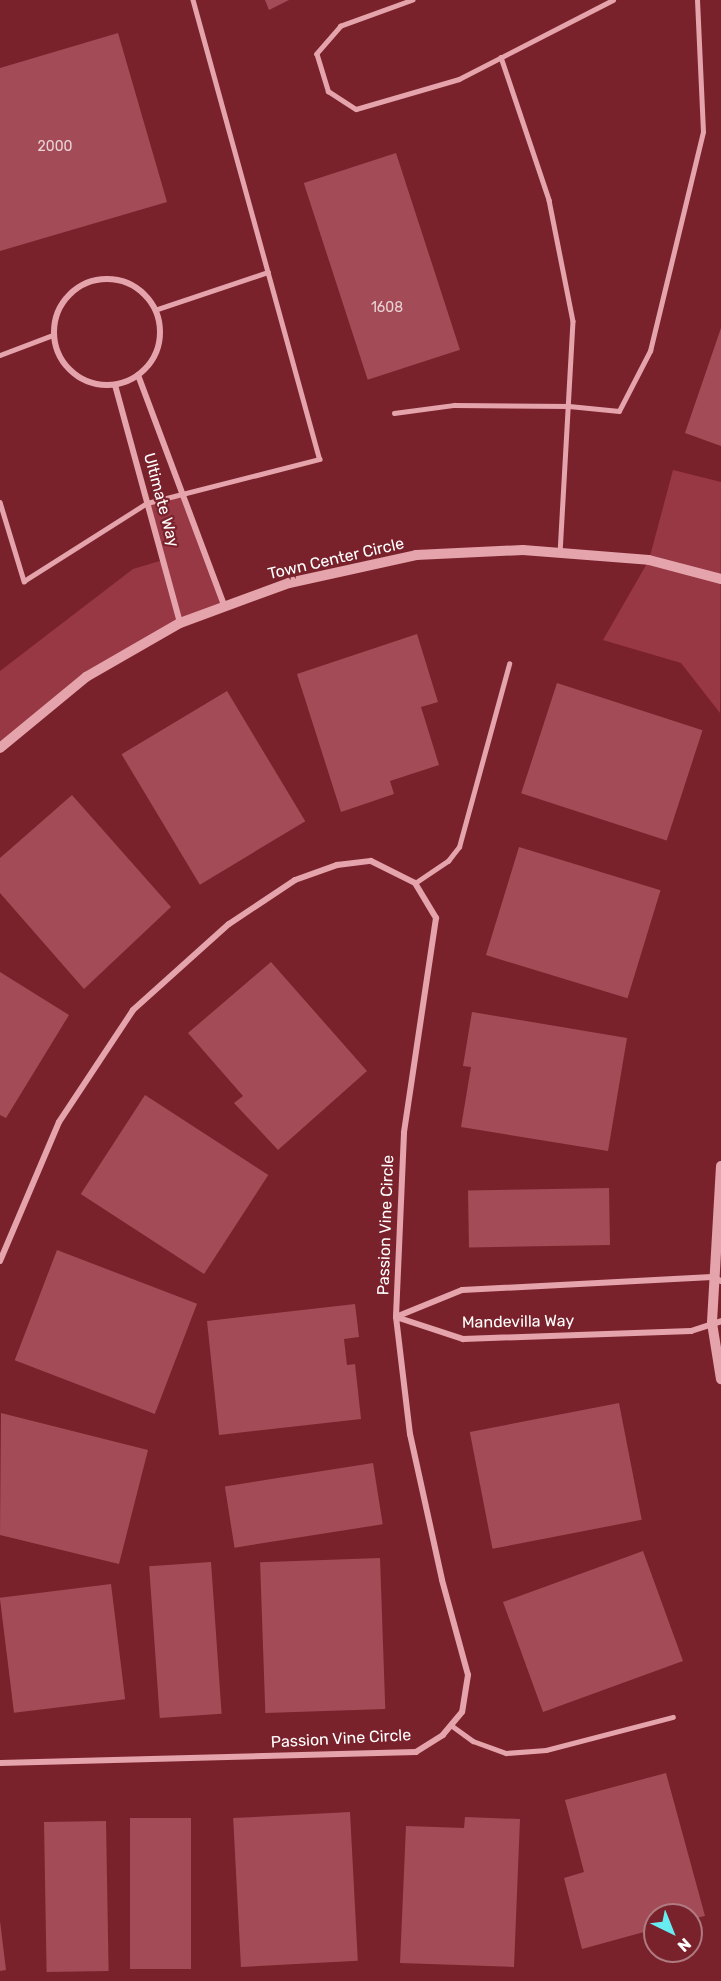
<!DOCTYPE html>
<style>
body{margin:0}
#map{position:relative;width:721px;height:1981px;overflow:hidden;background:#7a222c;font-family:Rubik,sans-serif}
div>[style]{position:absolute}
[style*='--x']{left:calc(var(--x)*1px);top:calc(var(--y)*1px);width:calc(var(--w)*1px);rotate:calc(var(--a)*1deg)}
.green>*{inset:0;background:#993845}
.building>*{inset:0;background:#a34b56;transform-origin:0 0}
.service>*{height:4.5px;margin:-2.25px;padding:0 2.25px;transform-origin:2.25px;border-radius:2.25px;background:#e5a4ac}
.minor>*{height:6px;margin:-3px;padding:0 3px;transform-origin:3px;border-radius:3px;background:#e5a4ac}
.minor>.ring{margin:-3px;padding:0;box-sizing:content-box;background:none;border:6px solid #e5a4ac;border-radius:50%}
.tertiary>*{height:10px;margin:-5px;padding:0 5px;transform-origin:5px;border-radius:5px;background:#e5a4ac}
span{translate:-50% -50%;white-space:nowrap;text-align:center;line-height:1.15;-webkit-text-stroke:4.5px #7a222c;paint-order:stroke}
.number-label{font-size:14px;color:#e8d2d5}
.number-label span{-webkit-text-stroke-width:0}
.street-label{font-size:16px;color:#fff}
.north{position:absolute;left:643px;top:1903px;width:60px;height:60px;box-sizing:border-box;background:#7a222c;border:2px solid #af7a80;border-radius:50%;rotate:137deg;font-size:16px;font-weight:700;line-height:24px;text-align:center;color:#fff}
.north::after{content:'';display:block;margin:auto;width:21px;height:27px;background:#66ecf1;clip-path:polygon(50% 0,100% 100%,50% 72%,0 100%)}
</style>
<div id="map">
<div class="green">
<div style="clip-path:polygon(673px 470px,721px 482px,720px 713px,681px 663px,603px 640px,649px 560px)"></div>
<div style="clip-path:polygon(183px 493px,224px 605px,86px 677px,0 748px,0 671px,133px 569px,163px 560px,147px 503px)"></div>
</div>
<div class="building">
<div style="clip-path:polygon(265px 0,289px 0,269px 10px)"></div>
<div style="clip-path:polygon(118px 33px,167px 202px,0 251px,0 68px)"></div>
<div style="left:396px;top:153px;width:207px;height:97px;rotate:72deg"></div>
<div style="clip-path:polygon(721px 328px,721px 446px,685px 433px)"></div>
<div style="clip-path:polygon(417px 634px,438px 702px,421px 707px,439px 765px,390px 781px,394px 794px,341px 812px,297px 674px)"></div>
<div style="left:557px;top:683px;width:153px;height:116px;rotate:18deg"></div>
<div style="left:227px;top:691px;width:152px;height:123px;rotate:59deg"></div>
<div style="clip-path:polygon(72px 795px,171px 907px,84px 989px,0 893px,0 858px)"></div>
<div style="left:519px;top:847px;width:148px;height:113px;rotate:17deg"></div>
<div style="clip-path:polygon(271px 962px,367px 1071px,278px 1150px,234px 1103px,243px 1096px,188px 1033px)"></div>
<div style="clip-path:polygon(0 972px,69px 1015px,6px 1118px,0 1115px)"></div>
<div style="clip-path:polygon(472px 1012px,627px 1038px,608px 1151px,461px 1127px,471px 1067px,463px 1066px)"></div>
<div style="left:145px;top:1095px;width:147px;height:118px;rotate:33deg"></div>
<div style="left:609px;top:1188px;width:57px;height:141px;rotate:89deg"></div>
<div style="left:57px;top:1250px;width:150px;height:118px;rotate:21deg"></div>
<div style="clip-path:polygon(355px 1304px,359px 1337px,344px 1339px,347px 1365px,355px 1364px,361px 1419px,219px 1435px,207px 1321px)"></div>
<div style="left:619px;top:1403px;width:119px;height:152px;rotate:79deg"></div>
<div style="clip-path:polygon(1px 1413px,148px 1450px,119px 1564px,0 1535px)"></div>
<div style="left:373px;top:1463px;width:62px;height:150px;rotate:81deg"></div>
<div style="left:643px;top:1551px;width:117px;height:149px;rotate:70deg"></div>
<div style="left:380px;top:1558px;width:151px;height:120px;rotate:88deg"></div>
<div style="left:211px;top:1562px;width:152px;height:62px;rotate:86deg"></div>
<div style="left:111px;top:1584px;width:116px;height:112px;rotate:83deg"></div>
<div style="clip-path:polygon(666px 1773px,705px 1916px,691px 1919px,691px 1915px,655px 1915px,655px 1929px,582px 1949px,564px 1878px,584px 1872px,565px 1800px)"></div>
<div style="left:350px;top:1812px;width:149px;height:117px;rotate:87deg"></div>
<div style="clip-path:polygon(465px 1817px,520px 1819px,514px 1967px,400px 1963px,406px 1826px,464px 1828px)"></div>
<div style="left:191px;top:1818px;width:151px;height:61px;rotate:90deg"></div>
<div style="left:106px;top:1821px;width:150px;height:62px;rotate:89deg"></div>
<div style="clip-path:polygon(0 1921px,6px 1970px,0 1971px)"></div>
</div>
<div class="service">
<div style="--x:413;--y:0;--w:77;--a:160.1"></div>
<div style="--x:341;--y:26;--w:37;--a:131"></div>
<div style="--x:317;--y:54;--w:39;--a:73"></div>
<div style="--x:328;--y:91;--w:33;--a:33"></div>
<div style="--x:356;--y:109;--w:107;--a:-16.2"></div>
<div style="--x:459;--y:79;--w:173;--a:-27.2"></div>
<div style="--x:501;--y:57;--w:151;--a:71.4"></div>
<div style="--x:549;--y:200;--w:123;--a:78.8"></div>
<div style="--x:573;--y:321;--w:232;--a:93.2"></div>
<div style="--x:155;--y:310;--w:119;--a:-18.6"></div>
<div style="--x:0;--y:355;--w:57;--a:-20.7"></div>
<div style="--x:394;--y:413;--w:61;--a:-7.6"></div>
<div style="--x:454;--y:405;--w:115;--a:0.5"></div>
<div style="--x:569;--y:406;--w:50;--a:5.7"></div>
<div style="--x:619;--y:411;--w:68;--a:-62.7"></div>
<div style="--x:650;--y:351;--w:225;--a:-76.4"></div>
<div style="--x:703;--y:132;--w:132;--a:-92.6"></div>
<div style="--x:0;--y:502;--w:83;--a:73.1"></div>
<div style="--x:24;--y:581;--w:146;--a:-32.4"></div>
<div style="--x:147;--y:503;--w:178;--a:-14.3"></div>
<div style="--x:319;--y:459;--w:476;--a:-105.4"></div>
<div style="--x:415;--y:883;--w:40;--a:-34"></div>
<div style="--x:448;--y:861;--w:18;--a:-52"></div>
<div style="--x:459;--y:847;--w:190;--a:-74.7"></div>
<div style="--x:451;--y:1725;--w:27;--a:36"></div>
<div style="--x:473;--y:1741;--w:35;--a:20"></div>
<div style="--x:506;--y:1753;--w:40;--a:-4.3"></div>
<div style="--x:546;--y:1750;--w:131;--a:-14.6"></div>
</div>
<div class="minor">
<div class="ring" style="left:54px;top:279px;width:100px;height:100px"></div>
<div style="--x:138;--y:375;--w:246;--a:69.5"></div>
<div style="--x:115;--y:385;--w:247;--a:74.7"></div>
<div style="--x:0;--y:1261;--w:151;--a:-67"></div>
<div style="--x:59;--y:1122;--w:134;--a:-56.5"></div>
<div style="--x:133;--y:1010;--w:129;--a:-41.9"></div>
<div style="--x:229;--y:924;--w:79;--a:-33.7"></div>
<div style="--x:295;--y:880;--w:45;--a:-19.7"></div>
<div style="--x:337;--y:865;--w:34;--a:-7"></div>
<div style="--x:371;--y:861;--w:49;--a:26.6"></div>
<div style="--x:415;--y:883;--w:41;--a:59"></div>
<div style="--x:436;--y:918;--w:217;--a:98.5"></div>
<div style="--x:404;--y:1133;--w:184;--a:92.5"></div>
<div style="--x:396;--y:1317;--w:118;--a:83.2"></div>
<div style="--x:410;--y:1434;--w:149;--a:77.6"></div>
<div style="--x:442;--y:1580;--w:98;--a:74.7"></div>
<div style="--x:468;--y:1675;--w:37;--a:99"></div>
<div style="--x:462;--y:1712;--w:30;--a:130"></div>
<div style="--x:443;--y:1735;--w:32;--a:148"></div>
<div style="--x:416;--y:1752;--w:416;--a:178.5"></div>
<div style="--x:721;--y:1281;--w:10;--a:-156"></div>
<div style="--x:712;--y:1277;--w:250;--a:177"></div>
<div style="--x:462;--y:1290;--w:71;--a:157.8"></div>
<div style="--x:396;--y:1317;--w:71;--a:18.2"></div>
<div style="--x:463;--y:1339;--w:228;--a:-2"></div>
<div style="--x:691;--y:1331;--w:32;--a:-18"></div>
</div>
<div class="tertiary">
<div style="--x:0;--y:748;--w:112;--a:-39.5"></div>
<div style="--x:86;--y:677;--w:108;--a:-29.9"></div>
<div style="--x:180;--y:623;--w:116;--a:-20.2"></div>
<div style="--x:289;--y:583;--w:130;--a:-12.4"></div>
<div style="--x:416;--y:555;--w:107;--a:-2.7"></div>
<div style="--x:523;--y:550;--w:126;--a:4.5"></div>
<div style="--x:649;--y:560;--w:74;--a:14.8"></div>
<div style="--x:721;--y:1166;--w:157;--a:93.3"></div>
<div style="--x:712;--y:1323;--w:57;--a:80.9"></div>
</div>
<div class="number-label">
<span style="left:55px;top:147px">2000</span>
<span style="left:387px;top:308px">1608</span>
</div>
<div class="street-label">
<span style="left:161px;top:500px;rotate:75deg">Ultimate Way</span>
<span style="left:336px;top:559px;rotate:-13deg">Town Center Circle</span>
<span style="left:386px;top:1225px;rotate:-88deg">Passion Vine Circle</span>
<span style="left:518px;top:1322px;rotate:-1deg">Mandevilla Way</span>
<span style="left:341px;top:1739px;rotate:-3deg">Passion Vine Circle</span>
</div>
<div class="north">N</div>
</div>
